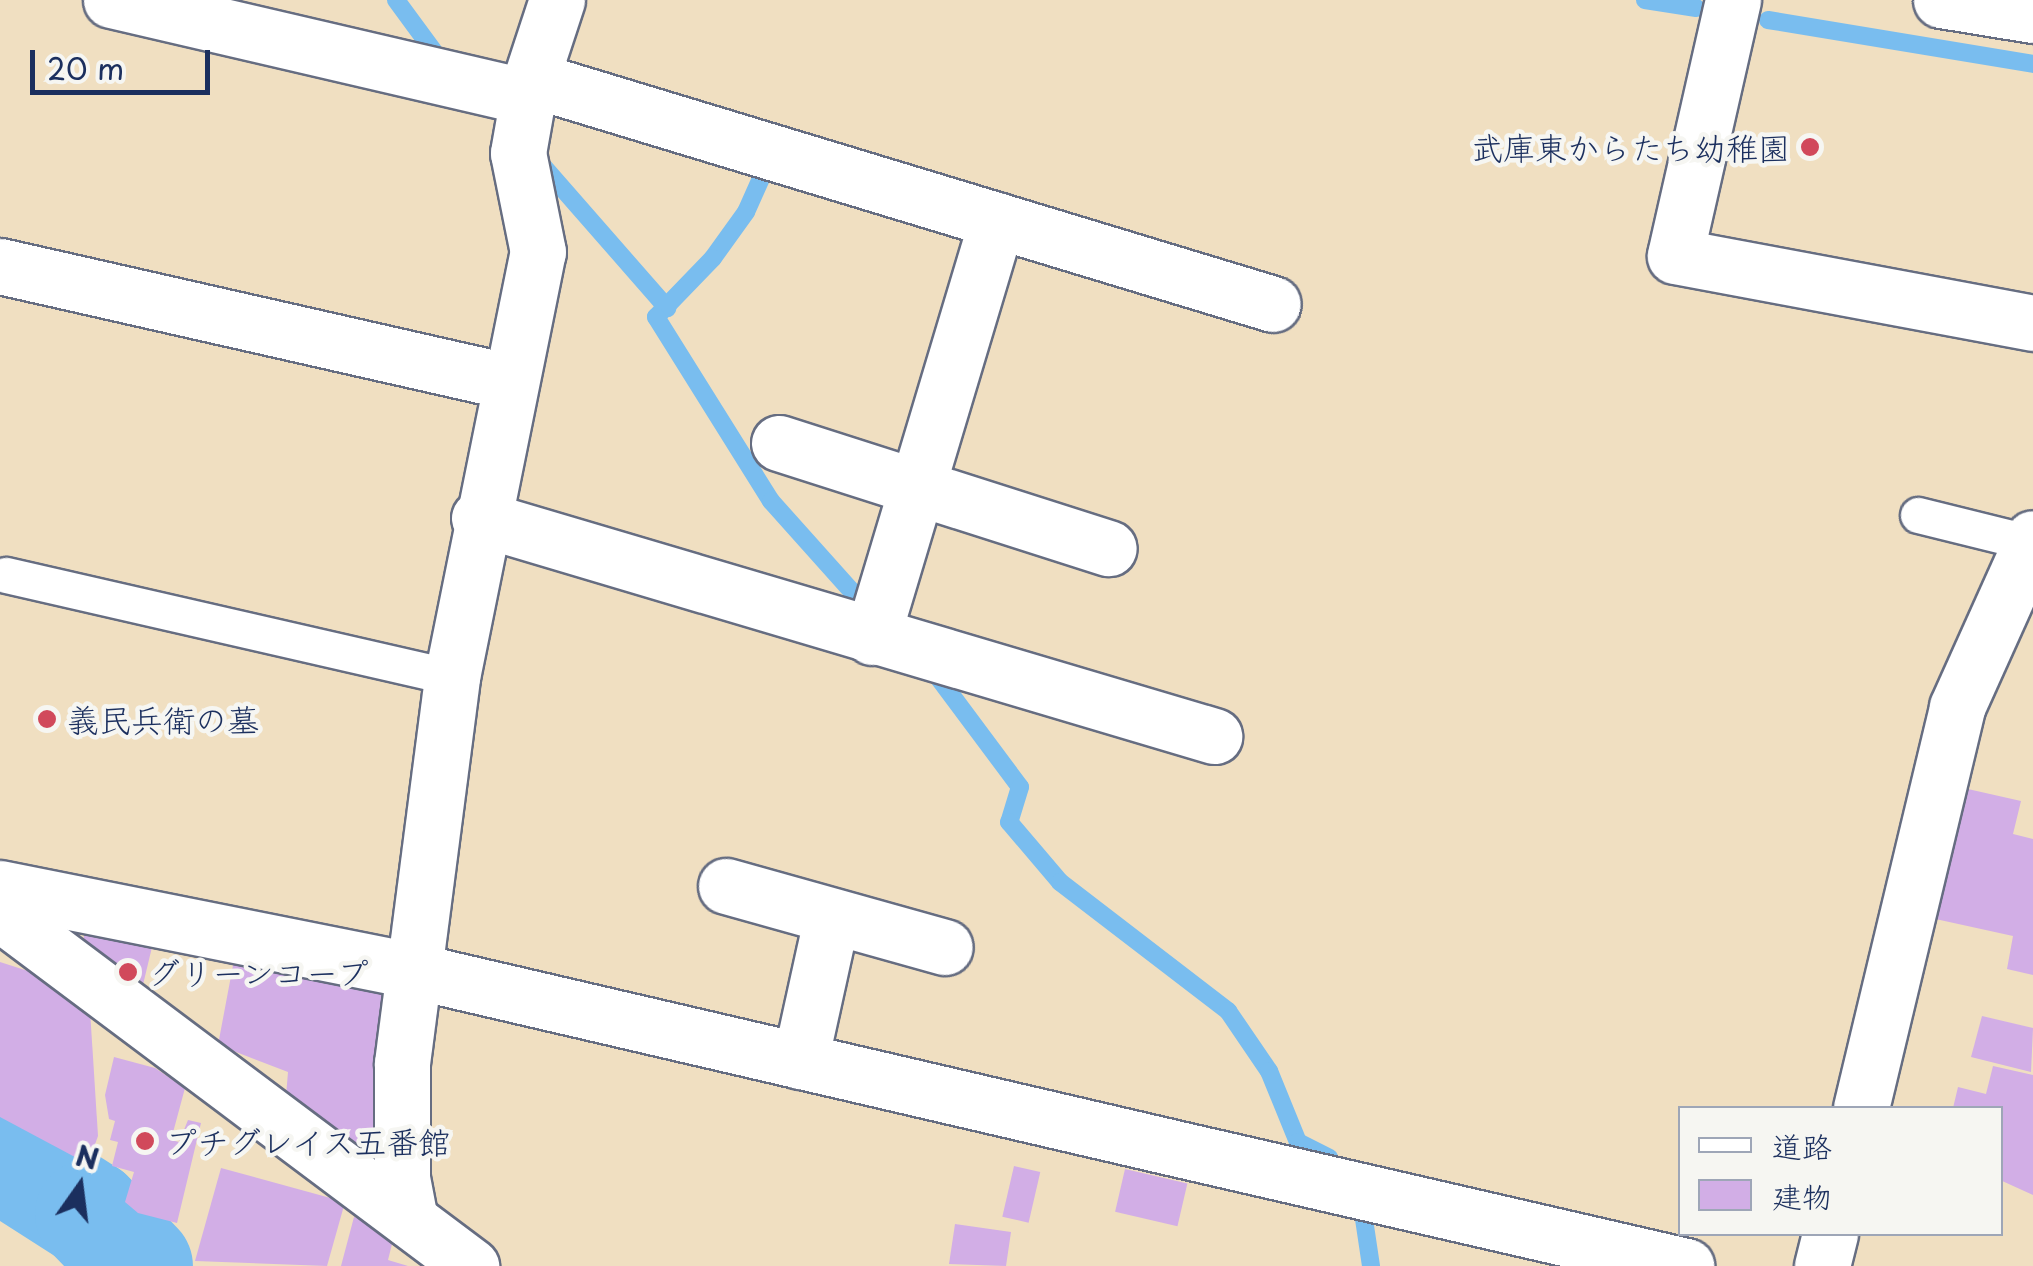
<!DOCTYPE html>
<meta charset="utf-8">
<style>
body{margin:0}
#map{position:relative;width:2033px;height:1266px;overflow:hidden;background:#f0dfc1;font-family:"Playpen Sans","Klee One",sans-serif}
div>[style]{position:absolute}
[style*='--x']{left:calc(var(--x)*1px);top:calc(var(--y)*1px);width:calc(var(--w)*1px);rotate:calc(var(--a)*1deg)}
.stream>*{height:18px;margin:-9px;padding:0 9px;transform-origin:9px;border-radius:9px;background:#79bdef}
.river>*{height:108px;margin:-54px;padding:0 54px;transform-origin:54px;border-radius:54px;background:#79bdef}
.building>*{inset:0;background:#d2aee6;transform-origin:0 0}
.roads{filter:drop-shadow(2px 0 #666d81) drop-shadow(-2px 0 #666d81) drop-shadow(0 2px #666d81) drop-shadow(0 -2px #666d81)}
.service>*{height:35px;margin:-17.5px;padding:0 17.5px;transform-origin:17.5px;border-radius:17.5px;background:#fff}
.minor>*{height:55px;margin:-27.5px;padding:0 27.5px;transform-origin:27.5px;border-radius:27.5px;background:#fff}
.tertiary>*{height:55px;margin:-27.5px;padding:0 27.5px;transform-origin:27.5px;border-radius:27.5px;background:#fff}
.dots>*{width:28px;height:28px;translate:-50% -50%;box-sizing:border-box;border:5px solid #f6f6f2;border-radius:50%}
span{translate:-50% -50%;white-space:nowrap;text-align:center;line-height:1.15;-webkit-text-stroke:9px #f6f6f2;paint-order:stroke}
.poi-label{font-size:32px;color:#1b2f5e}
.right{translate:-100% -50%;text-align:right}
.left{translate:0 -50%;text-align:left}
.legend{position:absolute;left:1678px;top:1106px;width:325px;height:130px;box-sizing:border-box;background:#f6f6f2;border:2px solid #9ea6b7;margin:0;padding:12px 18px;list-style:none;font-size:30px;color:#1b2f5e}
.legend li{display:flex;align-items:center;gap:20px;height:50px}
.legend b{width:50px;border:2px solid #9ea6b7}
.north{position:absolute;left:30px;top:1136px;width:100px;height:100px;-webkit-text-stroke:8px #f6f6f2;paint-order:stroke;rotate:14deg;font-size:28px;font-weight:700;line-height:40px;text-align:center;color:#1b2f5e}
.north::after{content:'';display:block;margin:auto;width:35px;height:45px;background:#1b2f5e;clip-path:polygon(50% 0,100% 100%,50% 72%,0 100%)}
.scale{position:absolute;left:30px;top:50px;width:180px;height:45px;box-sizing:border-box;border:5px solid #1b2f5e;border-top:0;padding-left:12px;font-size:30px;line-height:35px;white-space:nowrap;color:#1b2f5e;-webkit-text-stroke:8px #f6f6f2;paint-order:stroke}
</style>
<div id="map">
<div class="stream">
<div style="--x:396;--y:0;--w:74;--a:53.7"></div>
<div style="--x:1645;--y:0;--w:52;--a:8.9"></div>
<div style="--x:1768;--y:20;--w:269;--a:9.4"></div>
<div style="--x:535;--y:157;--w:201;--a:48.8"></div>
<div style="--x:767;--y:165;--w:51;--a:114.1"></div>
<div style="--x:746;--y:212;--w:57;--a:125.7"></div>
<div style="--x:713;--y:258;--w:82;--a:134"></div>
<div style="--x:656;--y:317;--w:217;--a:58"></div>
<div style="--x:771;--y:501;--w:152;--a:48.2"></div>
<div style="--x:932;--y:669;--w:147;--a:53.3"></div>
<div style="--x:1020;--y:787;--w:37;--a:107"></div>
<div style="--x:1009;--y:822;--w:79;--a:49.6"></div>
<div style="--x:1060;--y:882;--w:212;--a:37.5"></div>
<div style="--x:1228;--y:1011;--w:73;--a:55.7"></div>
<div style="--x:1269;--y:1071;--w:77;--a:67.8"></div>
<div style="--x:1298;--y:1142;--w:35;--a:27"></div>
<div style="--x:1361;--y:1199;--w:68;--a:81.5"></div>
</div>
<div class="river">
<div style="--x:0;--y:1157;--w:106;--a:32.6"></div>
<div style="--x:89;--y:1214;--w:72;--a:46.1"></div>
</div>
<div class="building">
<div style="clip-path:polygon(1959px 787px,2021px 801px,2013px 834px,2033px 839px,2033px 975px,2007px 969px,2013px 936px,1931px 918px)"></div>
<div style="clip-path:polygon(86px 927px,153px 943px,141px 993px,81px 950px)"></div>
<div style="clip-path:polygon(234px 960px,397px 997px,387px 1161px,360px 1157px,286px 1096px,288px 1072px,218px 1045px)"></div>
<div style="clip-path:polygon(0 962px,56px 980px,90px 1010px,98px 1136px,88px 1164px,0 1117px)"></div>
<div style="clip-path:polygon(1982px 1016px,2033px 1028px,2031px 1072px,1971px 1057px)"></div>
<div style="clip-path:polygon(114px 1057px,155px 1068px,185px 1088px,171px 1140px,179px 1142px,188px 1120px,201px 1123px,177px 1223px,138px 1213px,125px 1202px,134px 1172px,112px 1166px,118px 1142px,110px 1140px,115px 1121px,109px 1119px,105px 1095px)"></div>
<div style="clip-path:polygon(1993px 1066px,2033px 1075px,2033px 1195px,2000px 1180px,2000px 1108px,1953px 1108px,1958px 1087px,1986px 1094px)"></div>
<div style="left:1014px;top:1166px;width:27px;height:52px;rotate:13deg"></div>
<div style="clip-path:polygon(221px 1168px,345px 1202px,327px 1266px,195px 1261px)"></div>
<div style="left:1125px;top:1169px;width:64px;height:44px;rotate:13deg"></div>
<div style="clip-path:polygon(354px 1217px,379px 1224px,377px 1232px,394px 1236px,388px 1260px,408px 1266px,341px 1266px)"></div>
<div style="clip-path:polygon(955px 1224px,1011px 1232px,1006px 1266px,949px 1264px)"></div>
</div>
<div class="roads">
<div class="service">
<div style="--x:1918;--y:515;--w:116;--a:13.9"></div>
<div style="--x:6;--y:575;--w:458;--a:12.9"></div>
</div>
<div class="minor">
<div style="--x:111;--y:0;--w:428;--a:13.1"></div>
<div style="--x:1733;--y:0;--w:262;--a:102.8"></div>
<div style="--x:1675;--y:256;--w:364;--a:10.6"></div>
<div style="--x:1941;--y:0;--w:93;--a:9.3"></div>
<div style="--x:531;--y:79;--w:775;--a:16.87"></div>
<div style="--x:0;--y:266;--w:524;--a:12.79"></div>
<div style="--x:779;--y:443;--w:346;--a:17.7"></div>
<div style="--x:479;--y:518;--w:767;--a:16.52"></div>
<div style="--x:872;--y:637;--w:435;--a:-73.3"></div>
<div style="--x:726;--y:886;--w:227;--a:15.6"></div>
<div style="--x:0;--y:913;--w:589;--a:36.85"></div>
<div style="--x:800;--y:1061;--w:148;--a:-77.6"></div>
<div style="--x:1861;--y:1108;--w:412;--a:-76.5"></div>
<div style="--x:1957;--y:707;--w:185;--a:-65.8"></div>
<div style="--x:1170;--y:1147;--w:530;--a:12.99"></div>
<div style="--x:410;--y:1220;--w:43;--a:-100.8"></div>
<div style="--x:402;--y:1178;--w:115;--a:-90"></div>
<div style="--x:402;--y:1063;--w:389;--a:-82.6"></div>
<div style="--x:452;--y:677;--w:434;--a:-78.6"></div>
<div style="--x:538;--y:252;--w:101;--a:-101.4"></div>
<div style="--x:518;--y:153;--w:75;--a:-80"></div>
<div style="--x:531;--y:79;--w:83;--a:-71.8"></div>
<div style="--x:1822;--y:1266;--w:33;--a:-76"></div>
</div>
<div class="tertiary">
<div style="--x:0;--y:888;--w:423;--a:11.3"></div>
<div style="--x:415;--y:971;--w:775;--a:13.12"></div>
</div>
</div>
<div class="dots">
<div style="left:1810px;top:147px;background:#d1495b"></div>
<div style="left:47px;top:719px;background:#d1495b"></div>
<div style="left:128px;top:972px;background:#d1495b"></div>
<div style="left:145px;top:1141px;background:#d1495b"></div>
</div>
<div class="poi-label">
<span class="right" style="left:1790px;top:147px">武庫東からたち幼稚園</span>
<span class="left" style="left:67px;top:719px">義民兵衛の墓</span>
<span class="left" style="left:148px;top:972px">グリーンコープ</span>
<span class="left" style="left:165px;top:1141px">プチグレイス五番館</span>
</div>
<ul class="legend">
<li><b style="height:12px;background:#fff"></b>道路</li>
<li><b style="height:28px;background:#d2aee6"></b>建物</li>
</ul>
<div class="north">N</div>
<div class="scale">20 m</div>
</div>
